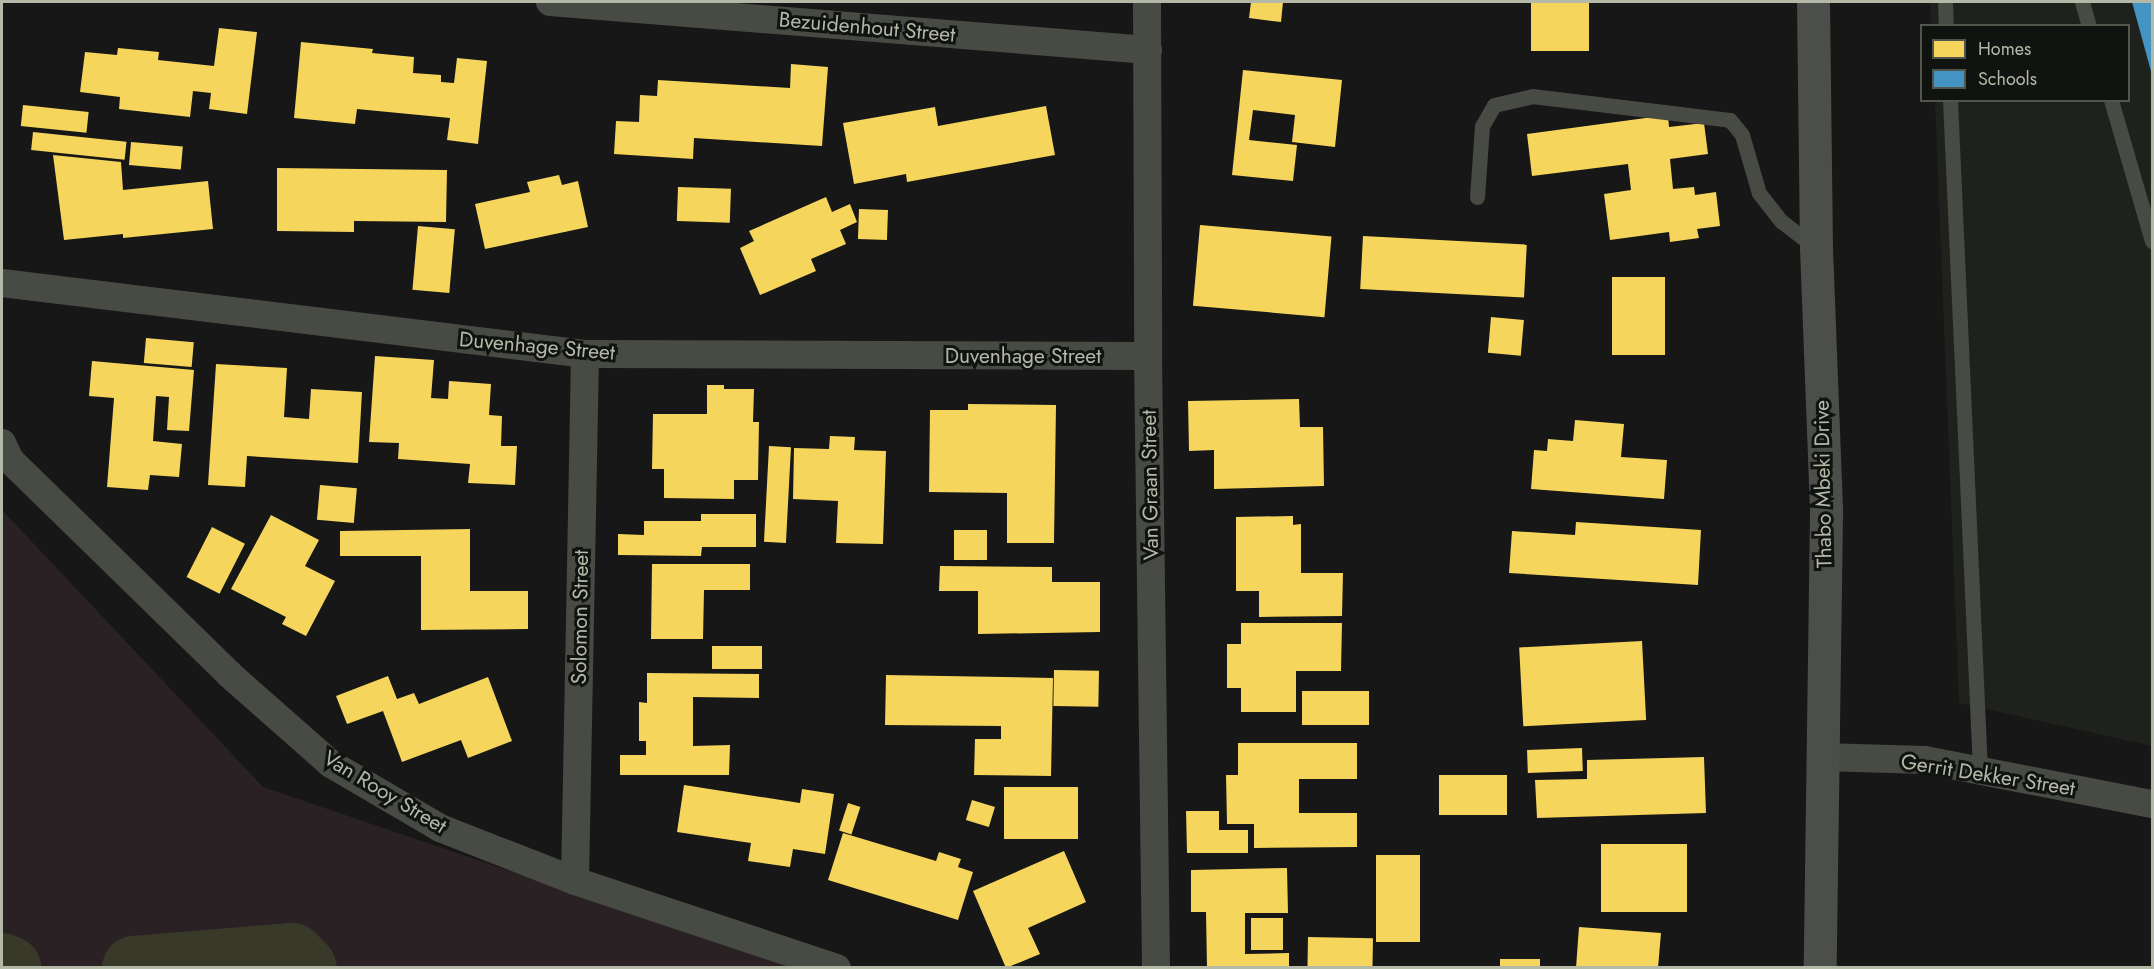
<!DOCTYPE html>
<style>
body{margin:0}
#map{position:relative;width:2154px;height:969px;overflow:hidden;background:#161716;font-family:Jost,sans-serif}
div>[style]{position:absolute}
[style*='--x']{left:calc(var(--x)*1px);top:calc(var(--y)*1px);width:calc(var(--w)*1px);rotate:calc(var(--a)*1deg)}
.built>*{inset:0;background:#1f211d}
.green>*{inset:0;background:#2a2124}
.homes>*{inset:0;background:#f6d55c;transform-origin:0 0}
.schools>*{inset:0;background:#4393c3}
.river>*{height:64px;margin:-32px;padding:0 32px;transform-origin:32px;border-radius:32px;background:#393929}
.lane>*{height:15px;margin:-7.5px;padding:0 7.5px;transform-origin:7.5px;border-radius:7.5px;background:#484a44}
.street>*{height:28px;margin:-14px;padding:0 14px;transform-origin:14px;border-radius:14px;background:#484a44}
.secondary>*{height:33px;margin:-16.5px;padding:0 16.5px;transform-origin:16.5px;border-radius:16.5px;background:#4c4e49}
span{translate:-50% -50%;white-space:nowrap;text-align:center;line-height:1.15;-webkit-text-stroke:6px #111310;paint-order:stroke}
.street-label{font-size:21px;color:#b4b8a7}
.frame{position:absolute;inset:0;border:3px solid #b4b8a7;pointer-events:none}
.legend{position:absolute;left:1920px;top:24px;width:210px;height:78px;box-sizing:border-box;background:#111310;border:2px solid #52554c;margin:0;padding:8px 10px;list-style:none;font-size:18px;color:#b4b8a7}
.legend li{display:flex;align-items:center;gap:12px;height:30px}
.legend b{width:30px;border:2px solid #52554c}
</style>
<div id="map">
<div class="built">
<div style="clip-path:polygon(1930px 2px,2152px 2px,2152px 746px,1959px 703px,1935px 101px,2128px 100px,2128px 26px,1931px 25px)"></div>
</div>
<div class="green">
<div style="clip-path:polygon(2px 510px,263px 787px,792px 967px,305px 968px,292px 955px,134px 968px,9px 968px,2px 965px)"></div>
</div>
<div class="homes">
<div style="clip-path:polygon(1251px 2px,1283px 2px,1281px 22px,1249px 18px)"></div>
<div style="left:1531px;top:2px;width:58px;height:49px"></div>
<div style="clip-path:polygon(219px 28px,257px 32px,247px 114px,209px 109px,211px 93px,193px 91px,190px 117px,119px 109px,120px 97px,80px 92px,85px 52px,117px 55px,118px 48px,159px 52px,158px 60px,214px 66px)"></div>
<div style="clip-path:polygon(301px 42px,373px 49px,372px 53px,414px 57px,413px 73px,441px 75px,441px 82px,454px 83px,457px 58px,487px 61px,478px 144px,447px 140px,450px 118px,357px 109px,355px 124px,294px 118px)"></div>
<div style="clip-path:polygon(791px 64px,828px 67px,822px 146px,694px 138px,693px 159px,614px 154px,616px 121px,639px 122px,640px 95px,657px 96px,658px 80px,790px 88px)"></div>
<div style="clip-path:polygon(1243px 70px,1342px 80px,1335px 147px,1292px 142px,1295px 115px,1253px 110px,1249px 140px,1297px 145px,1293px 181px,1232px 175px)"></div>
<div style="left:23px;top:105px;width:66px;height:21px;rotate:6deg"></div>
<div style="clip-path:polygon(1046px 106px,1055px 155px,907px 182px,906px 174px,854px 184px,843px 123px,935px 107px,938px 126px)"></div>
<div style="clip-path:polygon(1668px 115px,1669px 127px,1704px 123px,1708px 154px,1670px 159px,1673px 189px,1694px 187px,1695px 195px,1716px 192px,1720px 226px,1697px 229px,1699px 238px,1670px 242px,1669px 232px,1610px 240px,1604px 194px,1631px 190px,1628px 164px,1532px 176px,1527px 134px)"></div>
<div style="left:33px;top:132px;width:94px;height:18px;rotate:6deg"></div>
<div style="left:131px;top:142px;width:52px;height:23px;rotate:5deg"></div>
<div style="clip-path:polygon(53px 155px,121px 162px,123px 190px,208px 181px,213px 229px,123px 238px,123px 234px,64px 240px)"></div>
<div style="clip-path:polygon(277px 168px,447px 170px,446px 222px,354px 221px,354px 232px,277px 231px)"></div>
<div style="clip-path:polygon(559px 175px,562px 185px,578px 181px,588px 227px,485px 249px,475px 204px,530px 192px,527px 182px)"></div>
<div style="left:678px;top:187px;width:53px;height:34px;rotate:2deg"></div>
<div style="clip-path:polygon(826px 197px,832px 212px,850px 204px,857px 222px,840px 230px,846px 244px,811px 259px,816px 271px,760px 295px,740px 248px,754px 241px,749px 231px)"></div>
<div style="left:859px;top:209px;width:29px;height:30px;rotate:2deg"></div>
<div style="left:1200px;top:225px;width:132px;height:81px;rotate:5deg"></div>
<div style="left:418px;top:226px;width:37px;height:64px;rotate:5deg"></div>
<div style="left:1363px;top:236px;width:164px;height:53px;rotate:3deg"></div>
<div style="left:1612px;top:277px;width:53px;height:78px"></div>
<div style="left:1491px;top:317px;width:33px;height:36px;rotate:5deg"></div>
<div style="left:146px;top:338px;width:48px;height:25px;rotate:5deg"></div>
<div style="clip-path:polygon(375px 356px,434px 360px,431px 398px,448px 399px,449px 381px,491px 384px,489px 415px,502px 416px,501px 446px,517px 446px,515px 485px,468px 483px,470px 464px,398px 459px,399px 443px,369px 442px)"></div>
<div style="clip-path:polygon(92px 361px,194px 370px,189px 431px,167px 430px,169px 397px,156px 396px,153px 441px,182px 444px,179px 477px,150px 475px,148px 490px,107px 487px,114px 398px,89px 396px)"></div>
<div style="clip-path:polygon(216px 364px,287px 368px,284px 417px,309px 419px,311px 389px,362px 392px,358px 463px,247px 456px,245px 487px,208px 485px)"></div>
<div style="clip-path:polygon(707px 385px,724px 385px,724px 389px,754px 389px,753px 422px,759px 422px,758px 480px,734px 480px,734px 499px,664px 498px,664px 469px,652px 469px,653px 414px,707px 414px)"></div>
<div style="clip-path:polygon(1299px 399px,1300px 427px,1323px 427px,1324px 486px,1214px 489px,1214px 450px,1189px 451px,1188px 401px)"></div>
<div style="clip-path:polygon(968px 404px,1056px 405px,1054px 543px,1007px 543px,1007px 493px,929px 492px,930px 410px,968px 410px)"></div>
<div style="clip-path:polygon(1575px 420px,1624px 424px,1621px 457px,1667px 460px,1664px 499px,1531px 489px,1534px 450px,1547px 451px,1548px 439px,1573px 441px)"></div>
<div style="clip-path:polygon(830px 436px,855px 437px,854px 450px,886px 451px,883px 544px,836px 543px,838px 501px,793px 499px,794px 448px,829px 449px)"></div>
<div style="left:769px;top:446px;width:22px;height:96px;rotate:3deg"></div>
<div style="left:320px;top:485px;width:37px;height:35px;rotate:5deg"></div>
<div style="clip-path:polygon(701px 514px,756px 514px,756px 547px,702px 547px,701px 556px,618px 555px,618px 534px,644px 535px,644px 521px,701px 521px)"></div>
<div style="clip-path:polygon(271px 515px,319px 540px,305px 566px,335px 581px,306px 636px,282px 624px,286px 617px,231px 589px)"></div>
<div style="clip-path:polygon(1293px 516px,1293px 525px,1301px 524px,1301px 573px,1343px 573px,1342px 616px,1259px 617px,1259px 591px,1236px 591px,1236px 517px)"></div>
<div style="clip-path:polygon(1576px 522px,1701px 530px,1698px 585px,1509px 573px,1512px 531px,1575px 535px)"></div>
<div style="left:212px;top:527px;width:37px;height:56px;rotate:27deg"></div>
<div style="clip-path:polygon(470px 529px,470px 591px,528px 591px,528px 629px,421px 630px,421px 556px,340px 556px,340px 531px)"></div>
<div style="left:954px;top:530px;width:33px;height:30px"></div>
<div style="clip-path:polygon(652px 564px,750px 564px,750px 590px,704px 590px,703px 639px,651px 639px)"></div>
<div style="clip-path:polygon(940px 566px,1052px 567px,1052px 582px,1100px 582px,1100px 632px,978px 634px,978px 591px,939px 591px)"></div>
<div style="clip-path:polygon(1241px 623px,1342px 623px,1341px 671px,1296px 671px,1296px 712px,1241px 712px,1241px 688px,1227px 688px,1227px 644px,1241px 644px)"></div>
<div style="left:1642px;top:641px;width:79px;height:123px;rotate:87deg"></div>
<div style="left:712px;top:646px;width:50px;height:23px"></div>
<div style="left:1054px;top:670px;width:45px;height:36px;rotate:1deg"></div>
<div style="clip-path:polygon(647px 673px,759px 674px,759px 698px,693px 697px,693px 746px,730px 745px,729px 775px,620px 775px,620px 755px,646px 755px,646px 741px,639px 741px,639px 702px,647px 703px)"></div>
<div style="clip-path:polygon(886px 675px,1053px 678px,1051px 776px,974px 775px,975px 739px,1001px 739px,1001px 726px,885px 725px)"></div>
<div style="clip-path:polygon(388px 676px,397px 699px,414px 693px,419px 704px,488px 677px,512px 741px,468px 758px,461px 740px,402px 762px,383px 711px,347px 724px,336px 696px)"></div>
<div style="left:1302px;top:691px;width:67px;height:34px"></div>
<div style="clip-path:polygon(1238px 743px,1357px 743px,1357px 779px,1299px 779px,1299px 813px,1357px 813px,1357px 847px,1254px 848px,1254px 824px,1227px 824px,1226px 775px,1238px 775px)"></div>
<div style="left:1582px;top:748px;width:23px;height:55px;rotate:88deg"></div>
<div style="clip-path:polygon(1704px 757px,1706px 813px,1537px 818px,1535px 780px,1587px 779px,1587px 760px)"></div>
<div style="left:1507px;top:775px;width:40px;height:68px;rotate:90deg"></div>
<div style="clip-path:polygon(684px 785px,800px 803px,802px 789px,834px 794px,825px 854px,793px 849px,790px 867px,748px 861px,751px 843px,677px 832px)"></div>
<div style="left:1004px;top:787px;width:74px;height:52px"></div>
<div style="left:972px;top:800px;width:24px;height:21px;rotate:17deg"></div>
<div style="left:848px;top:803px;width:13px;height:29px;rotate:18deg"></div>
<div style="clip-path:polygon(1186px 811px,1219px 811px,1219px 830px,1248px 830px,1248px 853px,1187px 853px)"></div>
<div style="clip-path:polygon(843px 833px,936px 861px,939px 852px,961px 859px,958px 867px,973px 872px,958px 920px,828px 880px)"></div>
<div style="left:1687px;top:844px;width:68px;height:86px;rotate:90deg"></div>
<div style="clip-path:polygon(1064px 851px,1086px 902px,1028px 928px,1040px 954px,1006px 968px,973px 891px)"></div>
<div style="left:1376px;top:855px;width:44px;height:87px"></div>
<div style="clip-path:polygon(1287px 868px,1288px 913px,1245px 913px,1245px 954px,1289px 953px,1289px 968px,1207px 968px,1206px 912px,1191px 912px,1191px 870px)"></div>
<div style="left:1251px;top:918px;width:32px;height:32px"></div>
<div style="clip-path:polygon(1579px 927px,1661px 933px,1658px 968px,1576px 968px)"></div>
<div style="left:1308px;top:937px;width:65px;height:31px;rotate:1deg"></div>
<div style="left:1500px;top:959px;width:40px;height:9px"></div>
</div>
<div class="schools">
<div style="clip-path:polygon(2132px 2px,2152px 2px,2152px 75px)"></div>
</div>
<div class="river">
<div style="--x:2;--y:965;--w:8;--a:23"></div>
<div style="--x:134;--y:968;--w:159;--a:-4.7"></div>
<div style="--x:292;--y:955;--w:18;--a:45"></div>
</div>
<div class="lane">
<div style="--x:1945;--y:2;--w:24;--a:88"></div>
<div style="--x:2082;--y:2;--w:25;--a:74"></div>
<div style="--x:1950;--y:100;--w:672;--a:87.44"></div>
<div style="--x:2111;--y:100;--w:147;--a:73.8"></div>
<div style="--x:1477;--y:197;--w:71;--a:-86"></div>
<div style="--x:1482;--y:126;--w:24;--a:-60"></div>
<div style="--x:1494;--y:105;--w:39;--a:-13"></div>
<div style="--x:1532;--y:96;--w:199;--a:6.9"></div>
<div style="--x:1730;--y:120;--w:19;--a:51"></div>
<div style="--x:1742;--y:135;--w:60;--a:73.7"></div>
<div style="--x:1759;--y:193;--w:36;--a:52"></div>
<div style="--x:1781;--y:221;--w:44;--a:37.6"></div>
</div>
<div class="street">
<div style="--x:550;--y:2;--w:600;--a:4.59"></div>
<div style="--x:1147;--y:2;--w:354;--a:89.8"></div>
<div style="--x:1148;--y:356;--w:612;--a:89.25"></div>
<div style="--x:2;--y:283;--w:587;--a:6.94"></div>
<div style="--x:585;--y:354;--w:563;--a:0.2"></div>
<div style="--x:2;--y:443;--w:19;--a:65"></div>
<div style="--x:10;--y:460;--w:306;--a:44.3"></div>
<div style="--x:229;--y:674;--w:136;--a:41.4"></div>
<div style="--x:331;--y:764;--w:126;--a:30.4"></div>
<div style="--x:440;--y:828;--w:145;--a:21.4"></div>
<div style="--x:575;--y:881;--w:276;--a:18.4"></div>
<div style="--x:1822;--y:757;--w:103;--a:1.7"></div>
<div style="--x:1925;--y:760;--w:231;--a:11"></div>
<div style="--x:575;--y:881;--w:527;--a:-88.91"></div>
</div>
<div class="secondary">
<div style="--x:1813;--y:2;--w:246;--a:89.3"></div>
<div style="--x:1816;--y:248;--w:266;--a:87.8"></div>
<div style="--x:1826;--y:514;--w:454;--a:90.8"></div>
</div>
<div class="street-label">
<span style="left:867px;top:27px;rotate:5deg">Bezuidenhout Street</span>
<span style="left:537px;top:346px;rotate:5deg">Duvenhage Street</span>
<span style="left:1023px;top:356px">Duvenhage Street</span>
<span style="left:1823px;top:484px;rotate:-91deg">Thabo Mbeki Drive</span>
<span style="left:1150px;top:485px;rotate:-91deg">Van Graan Street</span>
<span style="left:580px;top:617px;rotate:-89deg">Solomon Street</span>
<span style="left:1988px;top:775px;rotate:9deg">Gerrit Dekker Street</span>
<span style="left:385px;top:792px;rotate:31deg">Van Rooy Street</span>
</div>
<div class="frame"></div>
<ul class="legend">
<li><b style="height:16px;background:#f6d55c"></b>Homes</li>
<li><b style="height:16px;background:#4393c3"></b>Schools</li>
</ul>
</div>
